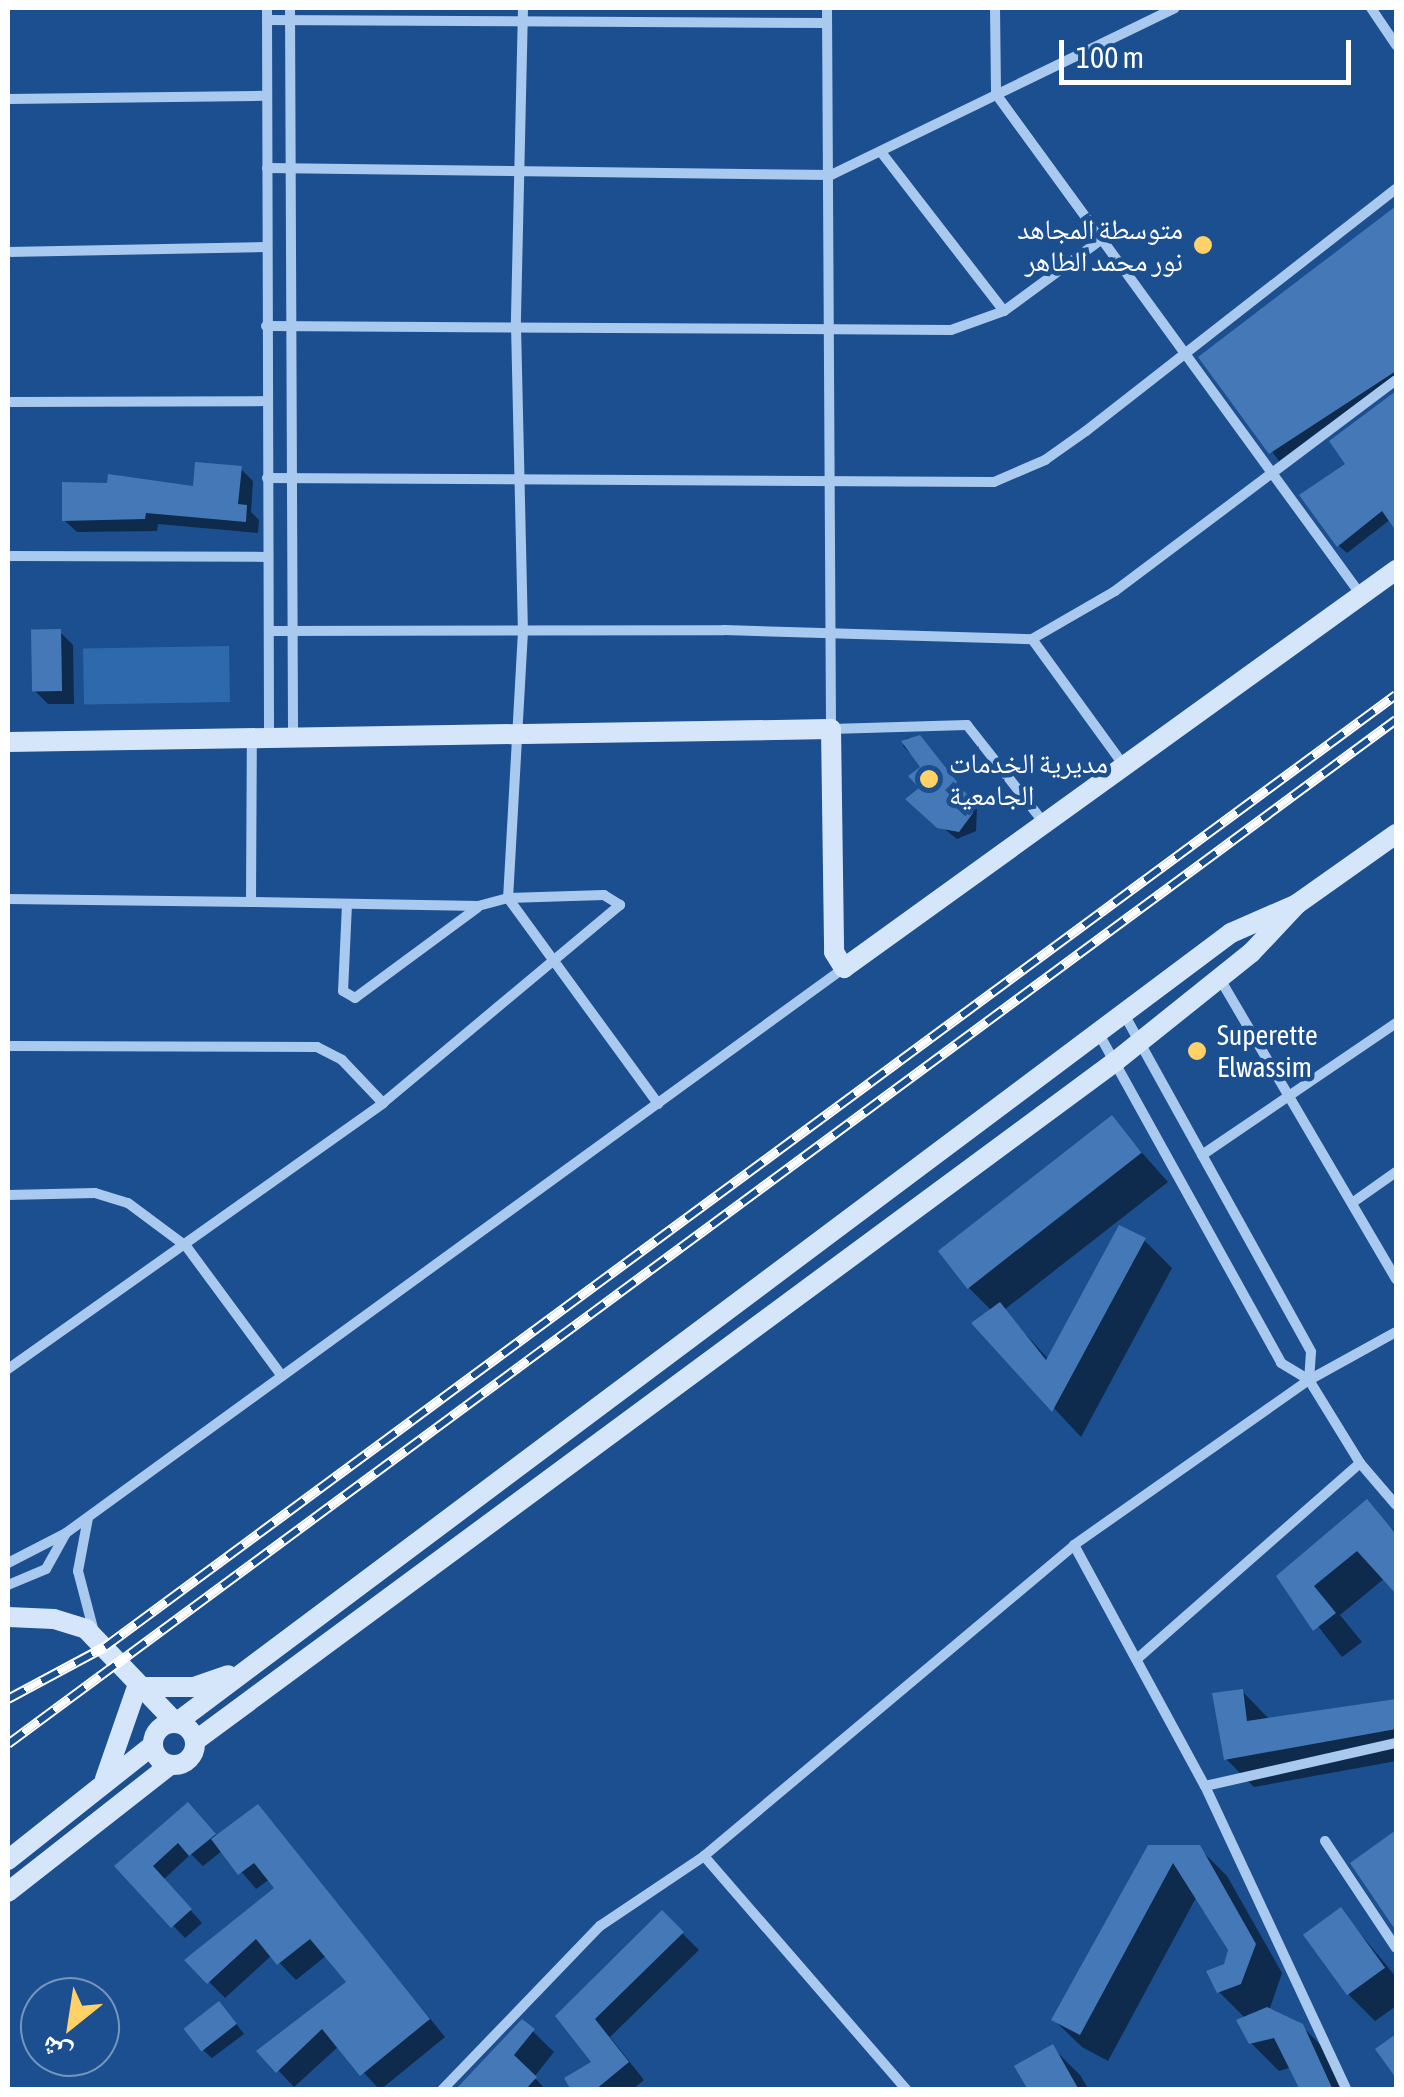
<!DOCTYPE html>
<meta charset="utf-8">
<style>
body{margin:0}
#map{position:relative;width:1404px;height:2097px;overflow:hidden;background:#1b4f8f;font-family:"Asap Condensed","Noto Naskh Arabic",sans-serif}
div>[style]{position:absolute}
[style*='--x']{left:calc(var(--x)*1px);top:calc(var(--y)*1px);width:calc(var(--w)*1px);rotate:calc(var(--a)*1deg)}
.green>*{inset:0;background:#2e69ad;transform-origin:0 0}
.shadow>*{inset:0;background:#0007}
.building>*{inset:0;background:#4478b7;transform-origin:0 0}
.street>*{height:10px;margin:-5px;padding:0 5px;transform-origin:5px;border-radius:5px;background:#a9c9ee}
.secondary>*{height:20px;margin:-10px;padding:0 10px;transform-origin:10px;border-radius:10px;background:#d6e6fa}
.secondary>.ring{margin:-10px;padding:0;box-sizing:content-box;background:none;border:20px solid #d6e6fa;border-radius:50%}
.rail>*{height:10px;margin-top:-5px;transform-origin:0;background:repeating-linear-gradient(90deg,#1b4f8f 0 19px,#fff 0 38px);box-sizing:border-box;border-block:2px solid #fff}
.dots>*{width:28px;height:28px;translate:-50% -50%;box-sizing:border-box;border:5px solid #1b4f8f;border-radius:50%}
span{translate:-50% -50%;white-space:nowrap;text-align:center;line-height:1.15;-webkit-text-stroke:9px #1b4f8f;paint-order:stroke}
.poi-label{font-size:28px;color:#fff}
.right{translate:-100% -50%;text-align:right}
.left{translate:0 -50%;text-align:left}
.frame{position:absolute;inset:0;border:10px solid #fff;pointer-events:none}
.north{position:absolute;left:20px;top:1977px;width:100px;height:100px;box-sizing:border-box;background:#1b4f8f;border:2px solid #7695bc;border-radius:50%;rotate:210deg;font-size:28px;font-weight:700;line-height:40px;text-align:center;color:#fff}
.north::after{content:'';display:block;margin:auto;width:35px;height:45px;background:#ffd166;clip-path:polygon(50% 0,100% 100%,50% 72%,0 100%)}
.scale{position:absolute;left:1059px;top:40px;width:292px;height:45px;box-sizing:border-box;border:5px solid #fff;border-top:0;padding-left:12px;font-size:30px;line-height:35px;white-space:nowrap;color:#fff;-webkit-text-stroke:8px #1b4f8f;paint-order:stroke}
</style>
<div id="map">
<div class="green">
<div style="left:229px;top:646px;width:56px;height:146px;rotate:89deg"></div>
</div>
<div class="shadow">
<div style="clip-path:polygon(1396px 209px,1396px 383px,1329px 434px,1323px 428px,1279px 461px,1202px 357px)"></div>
<div style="clip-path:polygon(1396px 394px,1396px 527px,1391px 519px,1347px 553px,1338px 545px,1348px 464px,1332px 442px)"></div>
<div style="clip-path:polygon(241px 469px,253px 481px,251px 512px,259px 520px,258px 533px,158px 524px,157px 531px,77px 532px,64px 520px,195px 488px)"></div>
<div style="clip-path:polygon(60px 632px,73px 645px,74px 704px,48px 704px,34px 690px)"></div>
<div style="clip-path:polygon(8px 642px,10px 645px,9px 699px,8px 699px)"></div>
<div style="clip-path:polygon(907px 738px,928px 747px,977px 808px,976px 831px,957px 839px,917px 807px,923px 767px,903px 746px)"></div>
<div style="clip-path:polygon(1112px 1119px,1168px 1182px,1004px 1310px,1049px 1360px,1144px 1240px,1172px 1268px,1081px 1437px,975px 1324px,992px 1311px,969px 1288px)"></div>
<div style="clip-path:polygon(1367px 1502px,1396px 1533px,1396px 1590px,1385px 1578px,1340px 1615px,1362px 1642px,1342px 1657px,1279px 1576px)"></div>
<div style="clip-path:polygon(1242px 1691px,1270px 1720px,1396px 1701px,1396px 1761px,1254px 1787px,1226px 1759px)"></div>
<div style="clip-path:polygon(258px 1807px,445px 2037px,380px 2090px,339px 2046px,294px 2087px,260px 2051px,350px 1983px,327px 1955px,296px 1980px,272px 1955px,225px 1998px,188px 1960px,278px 1888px,270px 1879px,256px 1889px,223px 1850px,203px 1866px,191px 1854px,163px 1880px,202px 1923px,185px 1938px,117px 1866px,200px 1817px,217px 1837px)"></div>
<div style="clip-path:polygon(1150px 1847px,1199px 1848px,1227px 1876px,1282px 1973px,1269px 2011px,1302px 2026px,1330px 2055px,1346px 2090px,1303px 2090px,1292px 2067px,1279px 2071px,1251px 2043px,1245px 2018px,1219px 1992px,1231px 1950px,1197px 1896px,1108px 2061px,1082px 2047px,1054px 2020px)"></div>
<div style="clip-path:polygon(1341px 1910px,1396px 1977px,1396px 2006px,1375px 2021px,1348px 1994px)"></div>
<div style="clip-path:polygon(662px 1913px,699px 1950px,610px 2037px,644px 2080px,632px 2090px,574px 2090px,595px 2062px,558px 2016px)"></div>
<div style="clip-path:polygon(227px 2012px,244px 2034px,212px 2058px,203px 2050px)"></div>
<div style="clip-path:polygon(523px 2022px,554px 2052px,534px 2077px,546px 2090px,458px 2090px)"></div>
<div style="clip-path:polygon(1053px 2048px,1080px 2075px,1089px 2090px,1030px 2090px)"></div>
</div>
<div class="building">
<div style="clip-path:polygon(1396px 206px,1396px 371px,1269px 454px,1198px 357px)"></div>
<div style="clip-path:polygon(1396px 391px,1396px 531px,1382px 511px,1337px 547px,1299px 495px,1345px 464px,1329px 441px)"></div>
<div style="clip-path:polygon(195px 462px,242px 466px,238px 504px,247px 505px,246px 522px,146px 513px,145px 519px,62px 521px,62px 482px,107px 483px,108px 474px,193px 486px)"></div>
<div style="left:61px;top:629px;width:62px;height:30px;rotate:89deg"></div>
<div style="clip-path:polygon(920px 735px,969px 797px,973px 813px,959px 832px,937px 828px,905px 799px,919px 788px,908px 776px,920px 767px,901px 741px)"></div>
<div style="left:1112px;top:1115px;width:48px;height:221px;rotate:52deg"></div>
<div style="clip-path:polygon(1119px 1225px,1146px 1238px,1052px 1412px,971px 1323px,1000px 1302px,1046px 1360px)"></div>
<div style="clip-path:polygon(1367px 1499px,1396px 1534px,1396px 1594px,1357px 1551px,1314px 1586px,1336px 1613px,1313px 1631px,1276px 1576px)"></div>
<div style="clip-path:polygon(1243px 1689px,1247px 1721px,1396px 1699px,1396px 1729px,1224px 1760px,1212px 1693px)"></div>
<div style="clip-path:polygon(188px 1802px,216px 1834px,189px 1856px,178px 1843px,153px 1866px,192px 1909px,171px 1928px,114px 1866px)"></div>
<div style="clip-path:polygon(258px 1804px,430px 2019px,360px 2076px,322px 2029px,276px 2073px,256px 2051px,346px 1982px,310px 1939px,277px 1965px,256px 1939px,207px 1984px,184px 1960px,274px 1888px,254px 1863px,238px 1875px,211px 1839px)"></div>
<div style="clip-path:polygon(1396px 1830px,1396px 1931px,1350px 1863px)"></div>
<div style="clip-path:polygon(1148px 1845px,1200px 1845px,1256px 1944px,1241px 1984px,1217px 1993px,1206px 1971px,1224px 1964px,1228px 1950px,1173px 1863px,1080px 2035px,1051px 2020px)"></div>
<div style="left:1341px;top:1907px;width:75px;height:47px;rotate:54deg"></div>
<div style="clip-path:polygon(662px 1910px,684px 1932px,595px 2019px,629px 2062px,595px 2090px,571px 2090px,564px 2078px,591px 2062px,555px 2016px)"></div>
<div style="left:219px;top:2001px;width:29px;height:45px;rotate:52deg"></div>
<div style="clip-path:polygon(1267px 2007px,1303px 2024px,1333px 2090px,1300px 2090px,1274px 2038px,1249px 2044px,1236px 2020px)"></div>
<div style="clip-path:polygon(522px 2019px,535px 2029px,514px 2055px,537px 2077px,525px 2090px,455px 2090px)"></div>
<div style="clip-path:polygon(1396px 2034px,1396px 2078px,1375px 2049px)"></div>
<div style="clip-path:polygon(1053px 2044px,1079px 2090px,1028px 2090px,1014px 2066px)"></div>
</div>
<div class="street">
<div style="--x:267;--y:8;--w:726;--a:89.84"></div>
<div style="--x:290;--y:8;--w:726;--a:89.76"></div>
<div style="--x:523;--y:8;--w:317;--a:91.3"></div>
<div style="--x:516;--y:325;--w:306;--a:88.7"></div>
<div style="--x:523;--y:631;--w:267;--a:93.2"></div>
<div style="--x:508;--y:898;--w:255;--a:53.9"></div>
<div style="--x:827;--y:8;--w:721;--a:89.68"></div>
<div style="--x:831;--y:729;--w:136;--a:-1.7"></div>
<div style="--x:967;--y:725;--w:125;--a:51.8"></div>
<div style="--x:995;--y:8;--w:86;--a:89.3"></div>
<div style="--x:996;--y:94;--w:620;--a:53.93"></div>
<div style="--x:1371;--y:8;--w:45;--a:56"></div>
<div style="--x:267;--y:20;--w:560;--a:0.31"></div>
<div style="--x:8;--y:99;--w:256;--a:-0.7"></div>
<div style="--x:881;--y:152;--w:201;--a:52.3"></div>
<div style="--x:267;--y:168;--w:564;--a:0.71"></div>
<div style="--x:831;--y:175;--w:382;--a:-25.9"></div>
<div style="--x:8;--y:252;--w:259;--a:-1.1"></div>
<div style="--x:266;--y:326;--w:685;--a:0.33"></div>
<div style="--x:951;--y:330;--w:56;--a:-19.7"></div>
<div style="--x:1004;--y:311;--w:122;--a:-36.3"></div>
<div style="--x:8;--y:402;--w:259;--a:-0.2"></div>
<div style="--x:267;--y:478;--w:727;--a:0.32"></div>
<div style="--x:994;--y:482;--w:56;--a:-23.3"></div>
<div style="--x:1045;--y:460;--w:50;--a:-35.3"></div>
<div style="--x:1086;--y:431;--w:393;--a:-38"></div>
<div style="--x:8;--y:556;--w:259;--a:0.2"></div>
<div style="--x:269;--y:631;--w:455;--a:-0.1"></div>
<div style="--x:724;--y:630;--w:308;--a:1.7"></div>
<div style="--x:1032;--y:639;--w:96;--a:-30"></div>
<div style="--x:1115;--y:591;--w:351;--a:-36.9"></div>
<div style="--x:1032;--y:639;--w:158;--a:54"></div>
<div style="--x:8;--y:899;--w:243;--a:0.7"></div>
<div style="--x:347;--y:904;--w:87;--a:92.6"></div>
<div style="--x:343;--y:991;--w:14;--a:30"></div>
<div style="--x:355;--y:998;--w:152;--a:-36.4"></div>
<div style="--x:1220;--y:979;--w:348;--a:59.6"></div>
<div style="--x:1124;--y:1014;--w:386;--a:61"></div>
<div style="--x:1311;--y:1352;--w:28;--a:94"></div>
<div style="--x:1099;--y:1034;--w:376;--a:61"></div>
<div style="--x:1281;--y:1363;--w:33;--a:31"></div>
<div style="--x:1309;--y:1380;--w:97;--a:58.4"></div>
<div style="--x:1360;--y:1463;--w:55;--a:49.4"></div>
<div style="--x:8;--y:1046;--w:309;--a:0.2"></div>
<div style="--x:317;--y:1047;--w:28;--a:27"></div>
<div style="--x:342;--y:1060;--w:59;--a:46.4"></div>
<div style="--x:1202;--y:1155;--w:235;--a:-34.2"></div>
<div style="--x:8;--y:1195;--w:87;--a:-1.3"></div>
<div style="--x:95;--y:1193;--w:34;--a:17"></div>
<div style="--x:128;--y:1203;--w:72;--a:36.6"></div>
<div style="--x:186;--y:1246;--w:160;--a:53.6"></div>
<div style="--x:1352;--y:1203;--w:54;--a:-35.2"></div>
<div style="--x:8;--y:1369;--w:460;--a:-35.3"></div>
<div style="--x:383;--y:1103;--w:309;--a:-39.9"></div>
<div style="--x:620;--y:905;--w:19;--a:-148"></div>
<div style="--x:604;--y:895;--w:96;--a:178.2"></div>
<div style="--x:508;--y:898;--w:30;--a:165"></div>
<div style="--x:479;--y:906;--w:228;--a:-179"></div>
<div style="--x:251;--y:902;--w:166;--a:-89.7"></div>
<div style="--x:88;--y:1518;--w:54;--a:100.7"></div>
<div style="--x:78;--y:1571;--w:63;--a:75.3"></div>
<div style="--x:1074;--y:1545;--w:274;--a:61.5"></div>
<div style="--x:1205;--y:1786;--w:336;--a:65"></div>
<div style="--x:8;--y:1563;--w:65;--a:-27.3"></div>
<div style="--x:66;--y:1533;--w:962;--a:-35.99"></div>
<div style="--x:8;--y:1585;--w:41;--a:-22.8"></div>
<div style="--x:46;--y:1569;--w:41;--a:-60.9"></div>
<div style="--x:1137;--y:1659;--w:297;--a:-41.3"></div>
<div style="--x:1205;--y:1786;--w:196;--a:-12.7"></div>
<div style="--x:1325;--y:1841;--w:128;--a:56.4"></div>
<div style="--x:704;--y:1856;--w:310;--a:49.1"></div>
<div style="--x:442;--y:2090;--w:228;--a:-46.1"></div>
<div style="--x:600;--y:1926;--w:125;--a:-33.9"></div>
<div style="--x:704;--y:1856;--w:483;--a:-40"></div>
<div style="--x:1074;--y:1545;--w:287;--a:-35.1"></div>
<div style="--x:1309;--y:1380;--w:99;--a:-28.9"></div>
</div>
<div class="secondary">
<div style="--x:8;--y:742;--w:823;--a:-0.9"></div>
<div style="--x:831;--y:729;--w:223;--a:89.2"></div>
<div style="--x:834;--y:952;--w:19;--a:58"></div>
<div style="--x:844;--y:968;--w:681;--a:-35.79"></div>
<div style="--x:8;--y:1617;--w:46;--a:2.5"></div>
<div style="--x:54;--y:1619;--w:34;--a:17"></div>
<div style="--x:86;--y:1629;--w:130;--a:46.2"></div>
<div style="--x:176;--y:1723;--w:1318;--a:-36.83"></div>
<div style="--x:1231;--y:933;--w:72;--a:-23.7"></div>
<div style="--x:139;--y:1687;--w:55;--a:0"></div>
<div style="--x:194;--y:1687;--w:36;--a:-19"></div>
<div class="ring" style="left:153px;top:1723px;width:22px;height:22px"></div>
<div style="--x:195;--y:1741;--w:1145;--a:-36.44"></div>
<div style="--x:1116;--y:1061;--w:173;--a:-38.7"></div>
<div style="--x:1251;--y:953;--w:67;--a:-46.8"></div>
<div style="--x:1297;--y:904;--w:121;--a:-35.3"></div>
<div style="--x:105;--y:1779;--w:97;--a:-70.8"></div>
<div style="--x:8;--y:1860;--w:185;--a:-38.4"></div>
<div style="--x:8;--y:1892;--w:206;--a:-38.1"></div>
</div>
<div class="rail">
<div style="--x:8;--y:1699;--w:110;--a:-28.2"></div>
<div style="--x:105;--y:1647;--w:1604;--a:-36.41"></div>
<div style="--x:8;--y:1744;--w:1725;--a:-36.42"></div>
</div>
<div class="dots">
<div style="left:1203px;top:245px;background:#ffd166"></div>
<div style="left:929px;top:779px;background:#ffd166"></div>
<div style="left:1197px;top:1051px;background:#ffd166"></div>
</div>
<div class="poi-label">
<span class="right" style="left:1183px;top:245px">متوسطة المجاهد<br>نور محمد الطاهر</span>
<span class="left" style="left:949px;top:779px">مديرية الخدمات<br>الجامعية</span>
<span class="left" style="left:1217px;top:1051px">Superette<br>Elwassim</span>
</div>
<div class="frame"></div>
<div class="north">ش</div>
<div class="scale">100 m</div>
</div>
